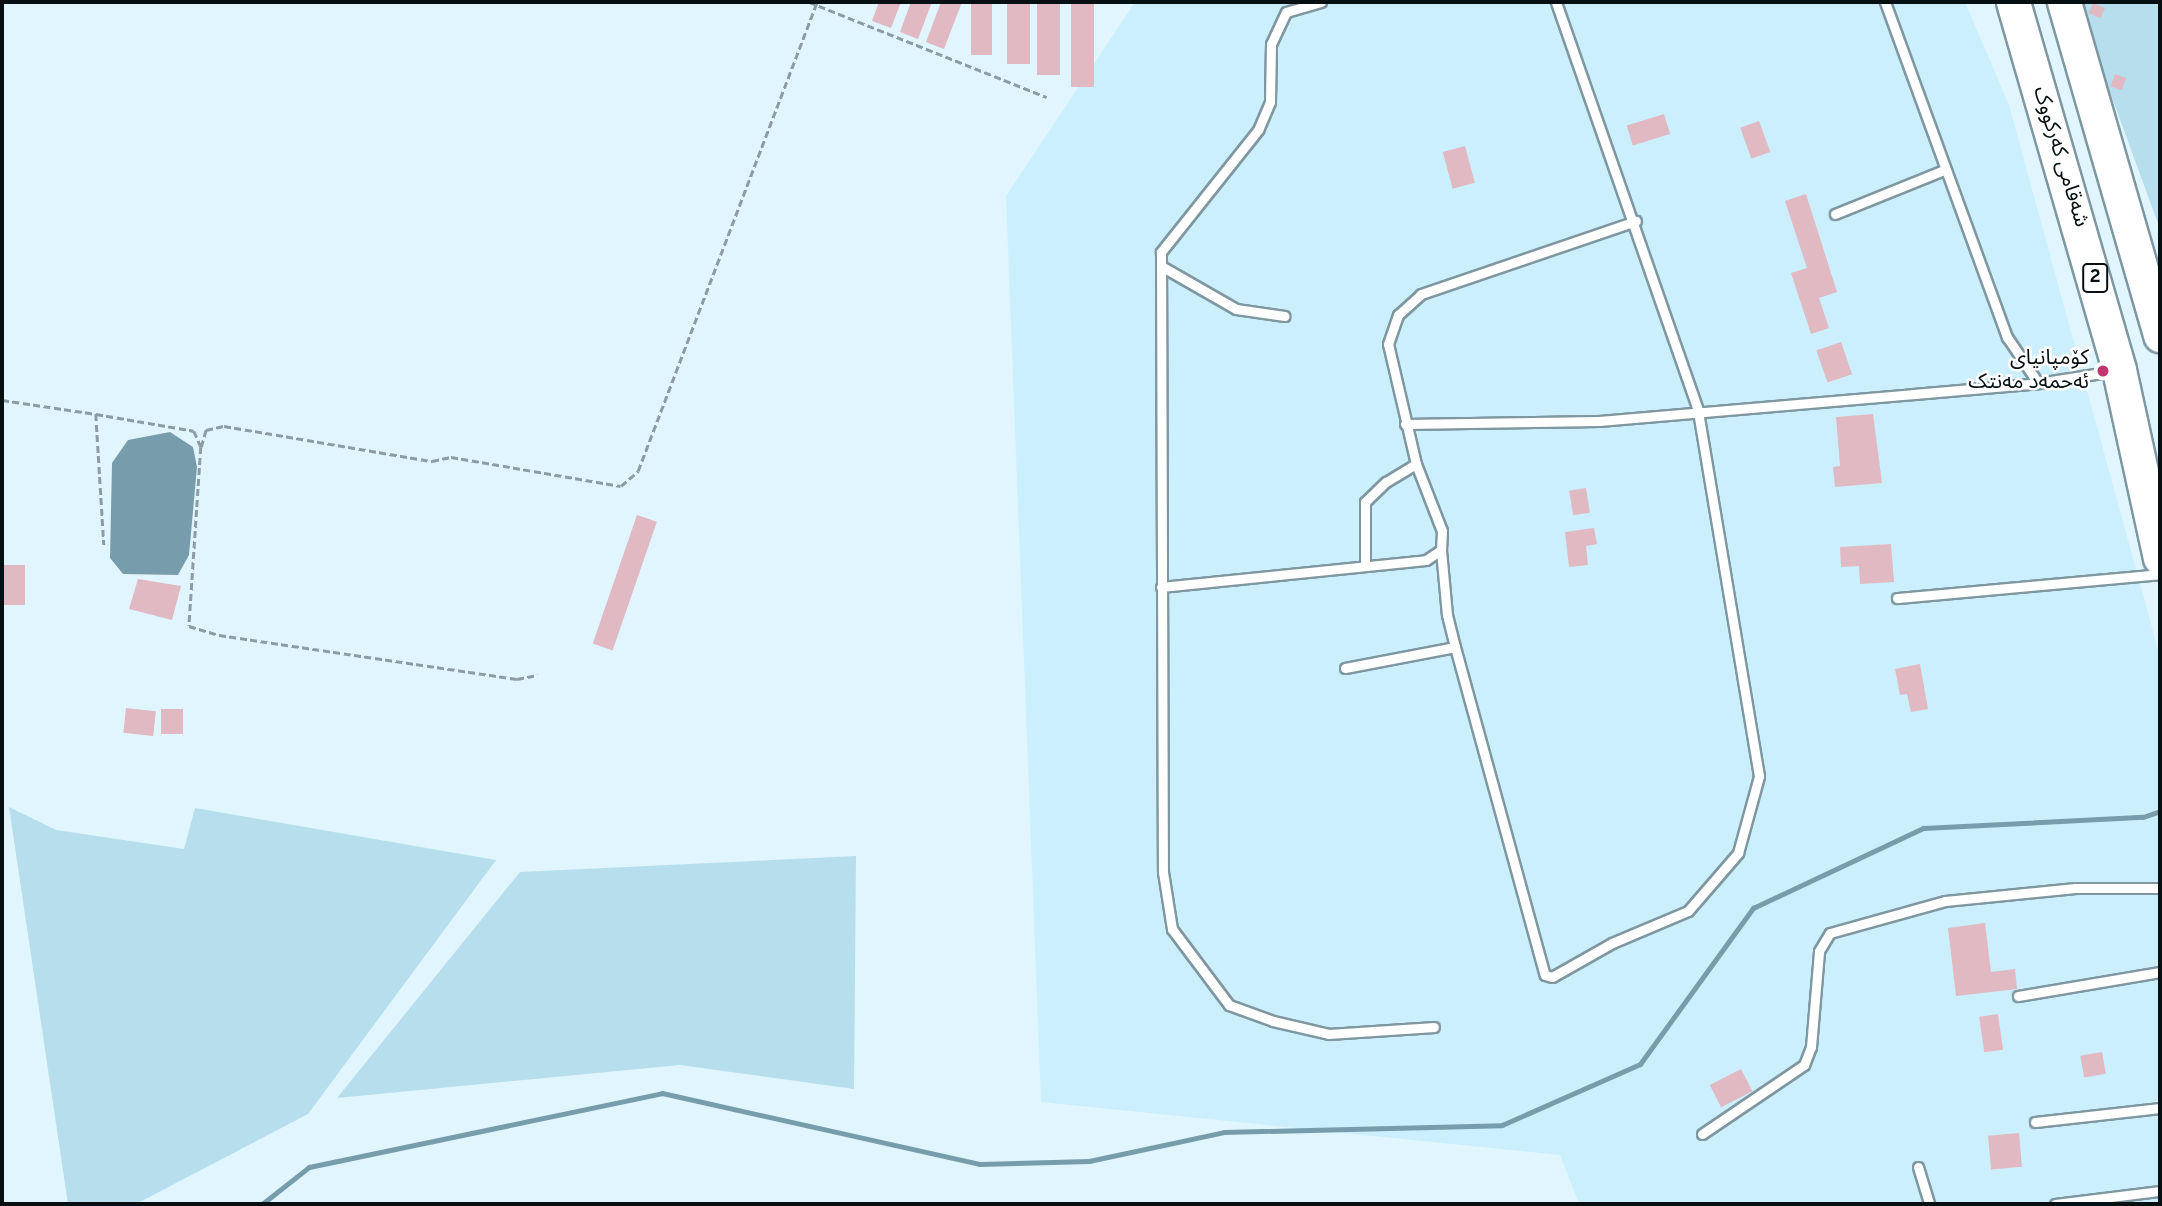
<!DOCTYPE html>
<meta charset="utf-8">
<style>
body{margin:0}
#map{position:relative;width:2162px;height:1206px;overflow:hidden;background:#e0f5fe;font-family:Overpass,"Noto Sans Arabic",sans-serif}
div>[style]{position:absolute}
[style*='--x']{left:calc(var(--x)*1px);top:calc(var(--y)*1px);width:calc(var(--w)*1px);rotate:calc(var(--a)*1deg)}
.built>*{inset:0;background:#cceffd}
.green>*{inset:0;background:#b6deed}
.water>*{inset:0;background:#779dac}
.stream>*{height:5px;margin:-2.5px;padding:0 2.5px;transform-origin:2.5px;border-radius:2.5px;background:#779dac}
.building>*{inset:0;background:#e0b9c3;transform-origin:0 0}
.path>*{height:2.5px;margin-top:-1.25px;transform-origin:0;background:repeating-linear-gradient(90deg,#8c9ca3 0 7px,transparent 0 10.5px)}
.roads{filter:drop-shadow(2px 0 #7e97a1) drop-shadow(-2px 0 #7e97a1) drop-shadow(0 2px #7e97a1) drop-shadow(0 -2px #7e97a1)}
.lane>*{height:9px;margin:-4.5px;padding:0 4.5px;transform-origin:4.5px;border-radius:4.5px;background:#fff}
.highway>*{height:33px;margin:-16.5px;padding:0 16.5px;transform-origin:16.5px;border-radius:16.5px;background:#fff}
.dots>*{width:19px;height:19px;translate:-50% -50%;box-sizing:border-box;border:4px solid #fff;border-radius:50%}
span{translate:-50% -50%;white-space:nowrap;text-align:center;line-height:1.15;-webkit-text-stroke:5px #fff;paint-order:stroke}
.shield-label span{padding:2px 5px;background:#fff;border:2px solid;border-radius:5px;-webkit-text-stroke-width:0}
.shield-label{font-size:19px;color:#060f12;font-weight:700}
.street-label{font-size:21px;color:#060f12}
.poi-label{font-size:21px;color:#060f12}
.right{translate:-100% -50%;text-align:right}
.frame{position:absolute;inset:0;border:4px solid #060f12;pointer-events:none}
</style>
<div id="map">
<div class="built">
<div style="clip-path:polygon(1135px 2px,1965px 2px,2009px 105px,2160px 657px,2160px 1204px,1579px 1204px,1560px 1155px,1041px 1102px,1006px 196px)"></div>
</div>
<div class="green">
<div style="clip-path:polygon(2077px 2px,2160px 2px,2160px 229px)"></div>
<div style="clip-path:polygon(9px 807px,56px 830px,184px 849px,195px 808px,496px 860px,308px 1114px,136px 1204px,68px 1204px)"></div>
<div style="clip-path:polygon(856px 856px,854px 1089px,680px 1065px,337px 1098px,520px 872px)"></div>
</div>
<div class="water">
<div style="clip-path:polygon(170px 432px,193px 447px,197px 467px,189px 555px,178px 575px,123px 574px,110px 558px,112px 463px,128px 440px)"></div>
</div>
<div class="stream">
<div style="--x:262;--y:1204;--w:60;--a:-38.2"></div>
<div style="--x:309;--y:1167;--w:361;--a:-11.8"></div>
<div style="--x:662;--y:1093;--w:325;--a:12.6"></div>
<div style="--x:979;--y:1164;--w:110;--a:-1.6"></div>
<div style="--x:1089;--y:1161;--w:138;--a:-12.1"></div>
<div style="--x:1224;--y:1132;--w:278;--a:-1.4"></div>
<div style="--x:1502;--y:1125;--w:151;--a:-23.8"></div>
<div style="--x:1640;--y:1064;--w:193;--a:-54.1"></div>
<div style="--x:1753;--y:908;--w:188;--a:-25.2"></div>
<div style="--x:1923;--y:828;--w:220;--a:-2.9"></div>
<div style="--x:2143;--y:817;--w:18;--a:-19"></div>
</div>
<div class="building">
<div style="clip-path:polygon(879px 2px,901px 2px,891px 28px,872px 21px)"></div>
<div style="clip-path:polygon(911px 2px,932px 2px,918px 39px,900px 32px)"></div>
<div style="clip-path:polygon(941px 2px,962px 2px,944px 49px,926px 42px)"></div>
<div style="left:971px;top:2px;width:21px;height:53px"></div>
<div style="left:1007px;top:2px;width:23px;height:62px"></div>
<div style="left:1037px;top:2px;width:23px;height:73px"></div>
<div style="left:1071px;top:2px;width:23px;height:85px"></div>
<div style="left:2093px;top:3px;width:13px;height:11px;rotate:23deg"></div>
<div style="left:2115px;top:74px;width:12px;height:13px;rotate:20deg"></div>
<div style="left:1664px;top:114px;width:21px;height:39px;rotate:73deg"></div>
<div style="left:1759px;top:121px;width:33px;height:20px;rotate:70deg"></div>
<div style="left:1465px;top:146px;width:38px;height:23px;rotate:75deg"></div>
<div style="clip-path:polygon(1806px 194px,1837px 292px,1819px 298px,1829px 328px,1811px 334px,1791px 273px,1807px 268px,1785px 201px)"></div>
<div style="left:1841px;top:342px;width:34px;height:26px;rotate:71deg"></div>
<div style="clip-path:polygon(1873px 414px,1882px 483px,1835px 487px,1833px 467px,1840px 466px,1836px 417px)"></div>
<div style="left:1586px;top:488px;width:25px;height:17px;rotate:81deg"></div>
<div style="left:637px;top:515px;width:21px;height:136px;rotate:19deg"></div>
<div style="clip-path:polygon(1594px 528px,1597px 544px,1586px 546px,1588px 565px,1569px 567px,1565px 532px)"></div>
<div style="clip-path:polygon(1891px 544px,1894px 582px,1860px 584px,1859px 566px,1841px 567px,1840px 547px)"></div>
<div style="left:2px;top:565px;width:23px;height:40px"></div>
<div style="clip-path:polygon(138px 579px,181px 586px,172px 620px,129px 609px)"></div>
<div style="clip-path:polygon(1920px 664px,1928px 709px,1911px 712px,1907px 694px,1900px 695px,1895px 669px)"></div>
<div style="left:126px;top:708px;width:30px;height:25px;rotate:6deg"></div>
<div style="left:161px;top:709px;width:22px;height:25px"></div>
<div style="clip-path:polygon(1985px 923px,1991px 972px,2015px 969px,2017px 989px,1956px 996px,1948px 928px)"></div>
<div style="left:1998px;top:1014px;width:36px;height:19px;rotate:82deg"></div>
<div style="left:2102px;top:1052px;width:22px;height:22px;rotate:80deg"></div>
<div style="left:1741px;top:1069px;width:25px;height:35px;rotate:63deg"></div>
<div style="left:2019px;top:1133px;width:34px;height:31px;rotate:85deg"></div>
</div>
<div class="path">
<div style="--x:809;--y:2;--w:256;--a:21.8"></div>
<div style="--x:2;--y:400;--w:95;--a:8.5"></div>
<div style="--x:96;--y:414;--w:131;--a:86.5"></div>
<div style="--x:96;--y:414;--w:99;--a:9.8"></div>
<div style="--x:194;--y:431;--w:17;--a:66"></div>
<div style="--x:201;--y:447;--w:179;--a:93.8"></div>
<div style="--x:189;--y:626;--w:31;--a:17"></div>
<div style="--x:219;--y:635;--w:301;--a:8.4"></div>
<div style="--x:517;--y:679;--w:21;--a:-11"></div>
<div style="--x:201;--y:447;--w:18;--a:-74"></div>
<div style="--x:206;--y:430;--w:18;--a:-13"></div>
<div style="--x:224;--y:426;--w:211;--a:9.6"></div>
<div style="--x:432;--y:461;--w:19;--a:-12"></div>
<div style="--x:451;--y:457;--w:172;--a:9.7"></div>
<div style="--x:621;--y:486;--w:23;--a:-41"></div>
<div style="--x:638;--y:471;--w:502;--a:-69.11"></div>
</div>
<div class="roads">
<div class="lane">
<div style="--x:1321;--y:2;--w:36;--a:164"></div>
<div style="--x:1286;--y:12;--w:35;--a:115"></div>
<div style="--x:1271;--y:44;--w:58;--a:91"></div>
<div style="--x:1270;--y:102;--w:30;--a:113"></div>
<div style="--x:1258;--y:130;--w:156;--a:128.5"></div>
<div style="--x:1161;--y:252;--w:620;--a:89.82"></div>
<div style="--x:1163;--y:872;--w:58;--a:81"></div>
<div style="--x:1172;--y:929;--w:95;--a:53.1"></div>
<div style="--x:1229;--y:1005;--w:47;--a:20"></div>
<div style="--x:1273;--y:1021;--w:57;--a:13.1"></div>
<div style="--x:1329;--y:1034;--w:105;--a:-3.8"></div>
<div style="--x:1885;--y:2;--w:357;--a:70"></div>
<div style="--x:2007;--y:337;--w:55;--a:56"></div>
<div style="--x:1835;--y:214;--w:118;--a:-22"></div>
<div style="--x:1161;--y:266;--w:86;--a:29.8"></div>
<div style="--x:1236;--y:309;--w:49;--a:8.3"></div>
<div style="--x:1405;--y:424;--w:194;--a:-0.9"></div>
<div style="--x:1599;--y:421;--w:441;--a:-4.9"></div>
<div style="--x:2038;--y:383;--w:77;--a:-9"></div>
<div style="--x:1365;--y:566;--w:64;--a:-90"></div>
<div style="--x:1365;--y:502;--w:29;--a:-44"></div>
<div style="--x:1386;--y:482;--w:35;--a:-31"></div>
<div style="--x:1161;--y:587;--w:266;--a:-5.8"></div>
<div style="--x:1426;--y:560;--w:18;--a:-34"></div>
<div style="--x:1441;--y:550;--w:19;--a:-87"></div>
<div style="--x:1442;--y:531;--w:72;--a:-111.2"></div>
<div style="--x:1416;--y:464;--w:123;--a:-103.1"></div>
<div style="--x:1388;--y:344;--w:31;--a:-71"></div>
<div style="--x:1398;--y:315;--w:31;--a:-42"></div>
<div style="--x:1421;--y:294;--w:227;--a:-18.8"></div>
<div style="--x:1897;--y:598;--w:264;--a:-5.2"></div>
<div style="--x:1455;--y:647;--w:340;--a:74.7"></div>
<div style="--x:1545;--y:975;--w:7;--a:16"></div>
<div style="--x:1552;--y:977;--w:69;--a:-29.5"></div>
<div style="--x:1612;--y:943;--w:82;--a:-22.8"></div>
<div style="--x:1688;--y:911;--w:77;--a:-49.2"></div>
<div style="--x:1738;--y:853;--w:80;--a:-74.7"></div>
<div style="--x:1759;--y:776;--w:371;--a:-99.5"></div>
<div style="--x:1698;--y:410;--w:432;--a:-109.2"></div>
<div style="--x:1345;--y:668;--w:112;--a:-10.8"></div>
<div style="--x:1455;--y:647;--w:33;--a:-104"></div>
<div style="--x:1447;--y:615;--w:65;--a:-95.3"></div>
<div style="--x:2018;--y:996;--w:144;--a:-9.6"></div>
<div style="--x:2035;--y:1122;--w:126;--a:-6.4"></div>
<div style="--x:1702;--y:1134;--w:123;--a:-34.1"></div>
<div style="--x:1804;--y:1065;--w:19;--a:-69"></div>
<div style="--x:1811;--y:1047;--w:96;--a:-85.2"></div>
<div style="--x:1819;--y:951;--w:21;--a:-59"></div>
<div style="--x:1830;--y:933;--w:119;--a:-15.5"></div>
<div style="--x:1945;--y:901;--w:131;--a:-5.7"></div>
<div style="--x:2075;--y:888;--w:85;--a:0"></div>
<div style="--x:1918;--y:1167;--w:39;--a:73"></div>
<div style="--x:2055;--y:1204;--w:106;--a:-7.1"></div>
</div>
<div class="highway">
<div style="--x:2013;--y:2;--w:383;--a:73.9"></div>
<div style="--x:2119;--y:370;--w:192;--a:77.7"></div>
<div style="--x:2064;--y:2;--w:347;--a:73.9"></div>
</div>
</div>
<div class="dots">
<div style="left:2103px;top:371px;background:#c13670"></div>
</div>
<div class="shield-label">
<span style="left:2095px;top:278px">2</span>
</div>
<div class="street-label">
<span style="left:2060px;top:157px;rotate:73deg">شەقامی کەرکووک</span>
</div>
<div class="poi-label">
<span class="right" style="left:2089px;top:371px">کۆمپانیای<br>ئەحمەد مەنتک</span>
</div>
<div class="frame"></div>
</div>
